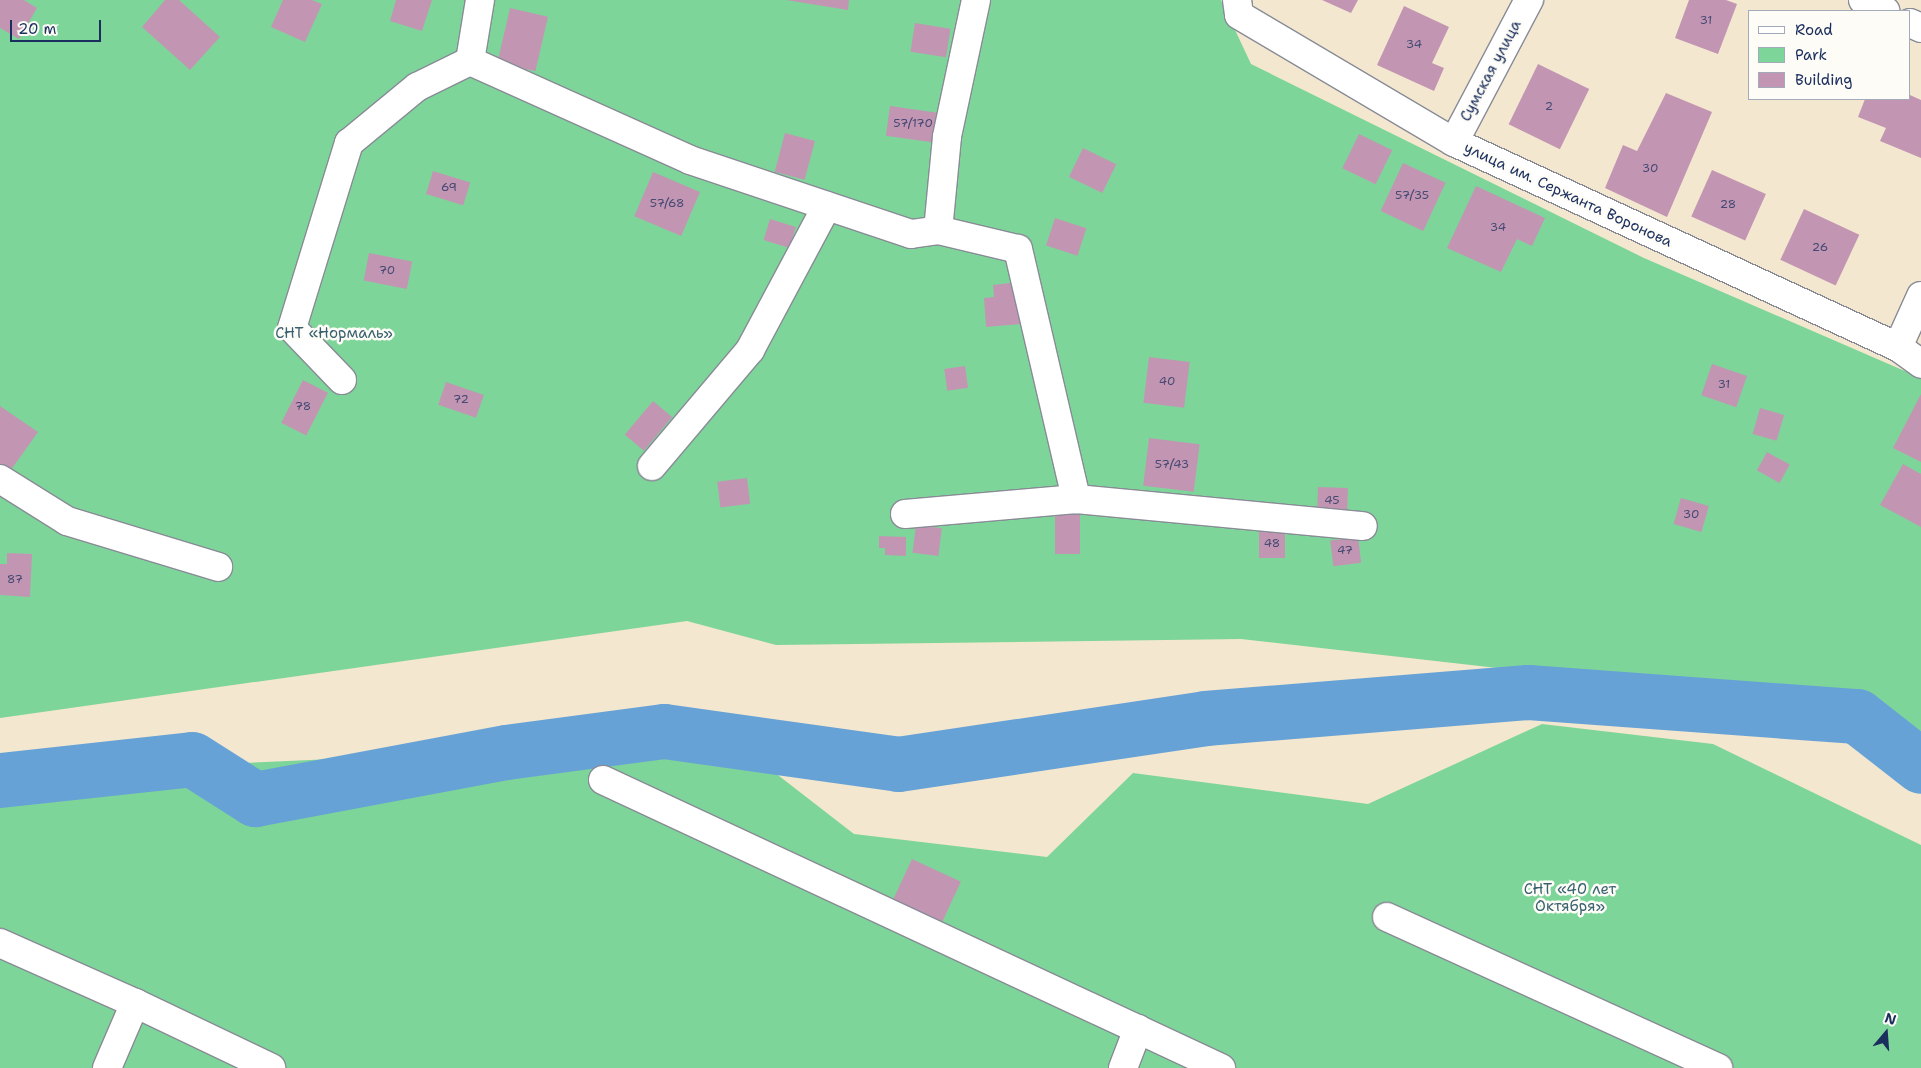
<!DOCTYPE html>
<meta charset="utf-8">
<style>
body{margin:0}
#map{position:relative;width:1921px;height:1068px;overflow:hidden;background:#f4e7cf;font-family:"Shantell Sans",sans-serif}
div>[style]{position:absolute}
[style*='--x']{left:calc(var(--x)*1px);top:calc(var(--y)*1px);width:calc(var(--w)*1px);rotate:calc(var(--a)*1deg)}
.green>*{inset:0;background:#7ed599}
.river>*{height:55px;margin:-27.5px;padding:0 27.5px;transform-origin:27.5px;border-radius:27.5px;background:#67a2d7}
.building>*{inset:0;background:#c296b3;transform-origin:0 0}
.roads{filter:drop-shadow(1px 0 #888b96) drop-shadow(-1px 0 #888b96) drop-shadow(0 1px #888b96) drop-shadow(0 -1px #888b96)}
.minor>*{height:28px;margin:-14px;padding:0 14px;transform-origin:14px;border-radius:14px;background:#fff}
span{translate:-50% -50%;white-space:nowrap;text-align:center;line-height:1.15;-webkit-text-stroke:5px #fdfcf7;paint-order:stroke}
.number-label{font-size:12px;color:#454973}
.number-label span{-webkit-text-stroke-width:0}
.street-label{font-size:15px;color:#1b2f5e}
.park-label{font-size:15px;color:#396170}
.legend{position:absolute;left:1748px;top:10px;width:162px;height:90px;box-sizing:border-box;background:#fdfcf7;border:1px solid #a3aaba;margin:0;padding:6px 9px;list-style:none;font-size:15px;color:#1b2f5e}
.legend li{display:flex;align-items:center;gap:10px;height:25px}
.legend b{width:25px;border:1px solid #a3aaba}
.north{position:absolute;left:1861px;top:1008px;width:50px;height:50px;-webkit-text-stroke:4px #fdfcf7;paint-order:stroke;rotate:18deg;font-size:14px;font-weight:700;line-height:20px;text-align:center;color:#1b2f5e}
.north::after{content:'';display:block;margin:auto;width:18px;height:22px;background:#1b2f5e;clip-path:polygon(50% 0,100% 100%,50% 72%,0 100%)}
.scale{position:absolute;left:10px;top:20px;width:91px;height:22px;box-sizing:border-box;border:2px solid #1b2f5e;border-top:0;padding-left:6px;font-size:15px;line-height:18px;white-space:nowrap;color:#1b2f5e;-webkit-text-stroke:4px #fdfcf7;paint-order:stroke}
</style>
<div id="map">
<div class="green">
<div style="clip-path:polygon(0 0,1221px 0,1251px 64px,1644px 258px,1921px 378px,1921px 759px,1835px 706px,1241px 639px,776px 645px,687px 621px,0 718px)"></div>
<div style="clip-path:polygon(1542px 724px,1713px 744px,1921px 845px,1921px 1068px,0 1068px,0 774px,734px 741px,854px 834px,1047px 857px,1133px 773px,1368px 804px)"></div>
</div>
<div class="river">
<div style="--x:0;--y:780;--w:193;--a:-6.2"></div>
<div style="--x:192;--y:759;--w:75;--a:32.4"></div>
<div style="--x:255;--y:799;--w:255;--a:-10.6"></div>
<div style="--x:506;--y:752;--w:159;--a:-7.6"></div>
<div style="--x:664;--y:731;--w:236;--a:8"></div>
<div style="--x:898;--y:764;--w:310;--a:-8.5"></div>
<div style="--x:1205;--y:718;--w:324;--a:-4.6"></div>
<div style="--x:1528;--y:692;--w:330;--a:4.2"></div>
<div style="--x:1857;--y:716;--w:81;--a:38"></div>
</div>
<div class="building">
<div style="clip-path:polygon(0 0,24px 0,37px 8px,19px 39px,0 28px)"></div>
<div style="clip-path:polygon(165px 0,179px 0,220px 37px,190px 70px,142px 27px)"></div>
<div style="clip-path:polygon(283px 0,312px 0,322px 4px,305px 42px,271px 27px)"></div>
<div style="clip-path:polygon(396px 0,432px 0,422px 31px,390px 21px)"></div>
<div style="clip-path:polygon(786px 0,849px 0,848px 10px)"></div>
<div style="clip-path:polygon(1322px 0,1358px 0,1351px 13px)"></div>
<div style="clip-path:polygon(1689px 0,1726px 0,1737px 4px,1718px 54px,1675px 38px)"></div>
<div style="clip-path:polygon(1404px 6px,1449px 27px,1432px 63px,1444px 68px,1434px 91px,1377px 65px)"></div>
<div style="left:510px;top:8px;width:39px;height:56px;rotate:13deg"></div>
<div style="left:915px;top:23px;width:36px;height:29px;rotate:9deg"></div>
<div style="left:1538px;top:64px;width:57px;height:67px;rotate:26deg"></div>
<div style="clip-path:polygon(1666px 93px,1712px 112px,1667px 217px,1605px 188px,1623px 145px,1637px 151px)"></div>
<div style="clip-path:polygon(1910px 95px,1921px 100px,1921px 158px,1880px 141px,1886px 128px,1858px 117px,1865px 99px,1910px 99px)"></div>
<div style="left:890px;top:106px;width:50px;height:30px;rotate:8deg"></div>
<div style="left:785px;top:133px;width:31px;height:40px;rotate:15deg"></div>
<div style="left:1359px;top:134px;width:37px;height:38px;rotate:26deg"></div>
<div style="left:1083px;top:148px;width:37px;height:32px;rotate:26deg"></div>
<div style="left:1403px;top:163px;width:47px;height:53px;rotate:25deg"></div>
<div style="left:1712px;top:170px;width:59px;height:51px;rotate:24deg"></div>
<div style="left:433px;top:171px;width:39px;height:24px;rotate:17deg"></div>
<div style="left:653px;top:172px;width:51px;height:48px;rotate:23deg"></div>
<div style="clip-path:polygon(1476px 186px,1545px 218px,1532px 246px,1517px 239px,1501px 272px,1447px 248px)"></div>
<div style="left:1804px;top:209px;width:61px;height:56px;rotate:25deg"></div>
<div style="left:1055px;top:218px;width:33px;height:29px;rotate:18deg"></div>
<div style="left:770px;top:219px;width:27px;height:22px;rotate:17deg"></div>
<div style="left:369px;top:253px;width:44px;height:28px;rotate:11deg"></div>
<div style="clip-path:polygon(1018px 282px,1022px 324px,986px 327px,984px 298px,994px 297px,993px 285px)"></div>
<div style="left:1149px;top:357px;width:41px;height:46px;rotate:7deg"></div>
<div style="left:1712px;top:364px;width:37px;height:33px;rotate:19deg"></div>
<div style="left:965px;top:366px;width:22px;height:21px;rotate:82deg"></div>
<div style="left:303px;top:380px;width:28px;height:48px;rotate:27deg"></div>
<div style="left:446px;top:382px;width:40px;height:24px;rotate:19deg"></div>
<div style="clip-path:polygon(1921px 394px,1921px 462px,1893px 448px)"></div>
<div style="left:653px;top:401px;width:25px;height:44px;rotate:40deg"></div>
<div style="clip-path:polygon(0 406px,38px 432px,8px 474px,0 468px)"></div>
<div style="left:1760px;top:408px;width:25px;height:27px;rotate:16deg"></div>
<div style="left:1149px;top:438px;width:51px;height:48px;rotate:7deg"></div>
<div style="left:1767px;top:452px;width:26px;height:21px;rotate:29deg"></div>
<div style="clip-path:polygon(1903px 464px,1921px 474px,1921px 527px,1880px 505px)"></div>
<div style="left:747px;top:478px;width:26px;height:30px;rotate:83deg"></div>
<div style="left:1318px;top:487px;width:30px;height:27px;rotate:2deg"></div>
<div style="left:1681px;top:498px;width:29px;height:27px;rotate:16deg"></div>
<div style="left:1055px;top:512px;width:25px;height:42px"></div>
<div style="left:916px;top:525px;width:26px;height:28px;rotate:7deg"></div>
<div style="left:1259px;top:530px;width:26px;height:28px"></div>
<div style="clip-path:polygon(879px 536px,906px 537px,906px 556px,885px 555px,885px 548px,879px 548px)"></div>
<div style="left:1358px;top:537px;width:26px;height:28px;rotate:83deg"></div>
<div style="clip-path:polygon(7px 553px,32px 554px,30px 597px,0 595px,0 564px,7px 564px)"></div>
<div style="left:912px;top:859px;width:54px;height:45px;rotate:25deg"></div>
</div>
<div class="roads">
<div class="minor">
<div style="--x:976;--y:0;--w:140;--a:102"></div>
<div style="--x:947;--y:137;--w:93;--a:95.5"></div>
<div style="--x:938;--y:230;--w:82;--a:13.4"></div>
<div style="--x:1018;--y:249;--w:257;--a:76.9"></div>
<div style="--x:1237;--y:0;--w:15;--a:82"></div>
<div style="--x:1239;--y:15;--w:250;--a:30.6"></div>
<div style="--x:1454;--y:142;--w:489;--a:24.8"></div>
<div style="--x:1898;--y:347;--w:29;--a:36"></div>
<div style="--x:1863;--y:0;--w:25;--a:26"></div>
<div style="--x:1910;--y:23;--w:12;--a:24"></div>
<div style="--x:470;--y:61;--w:62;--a:-80.7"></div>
<div style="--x:1454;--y:142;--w:161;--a:-62.2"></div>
<div style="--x:1898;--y:347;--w:56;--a:-65.7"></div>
<div style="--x:342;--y:380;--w:72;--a:-133.9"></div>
<div style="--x:292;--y:328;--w:194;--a:-72.9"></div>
<div style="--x:349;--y:143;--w:88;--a:-39.5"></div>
<div style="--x:417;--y:87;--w:59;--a:-26.1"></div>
<div style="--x:470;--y:61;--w:241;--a:24.2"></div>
<div style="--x:690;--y:160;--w:233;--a:18.5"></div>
<div style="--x:911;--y:234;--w:27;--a:-8"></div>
<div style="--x:652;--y:466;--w:152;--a:-49.8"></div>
<div style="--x:750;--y:350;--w:163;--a:-61.9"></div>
<div style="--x:0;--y:479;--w:79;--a:32.1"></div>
<div style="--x:67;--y:521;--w:158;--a:16.9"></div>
<div style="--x:905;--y:514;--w:172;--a:-5"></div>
<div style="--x:1076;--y:499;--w:288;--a:5.4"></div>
<div style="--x:603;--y:780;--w:682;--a:24.99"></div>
<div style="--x:1387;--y:917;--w:364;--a:24.5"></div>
<div style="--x:0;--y:943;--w:148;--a:24"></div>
<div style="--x:135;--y:1003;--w:151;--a:25.5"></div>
<div style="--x:107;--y:1068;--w:71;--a:-66.7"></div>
<div style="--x:1123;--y:1068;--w:42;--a:-69"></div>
</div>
</div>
<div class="number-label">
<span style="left:1706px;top:21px">31</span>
<span style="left:1414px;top:45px">34</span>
<span style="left:1549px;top:107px">2</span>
<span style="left:913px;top:124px">57/170</span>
<span style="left:1650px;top:169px">30</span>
<span style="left:449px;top:188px">69</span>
<span style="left:1412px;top:196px">57/35</span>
<span style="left:667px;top:204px">57/68</span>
<span style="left:1728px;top:205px">28</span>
<span style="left:1498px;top:228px">34</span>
<span style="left:1820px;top:248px">26</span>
<span style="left:387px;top:271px">70</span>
<span style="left:1167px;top:382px">40</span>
<span style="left:1724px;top:385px">31</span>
<span style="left:461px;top:400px">72</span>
<span style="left:303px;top:407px">78</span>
<span style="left:1172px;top:465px">57/43</span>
<span style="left:1332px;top:501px">45</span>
<span style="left:1691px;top:515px">30</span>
<span style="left:1272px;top:544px">48</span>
<span style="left:1345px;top:551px">47</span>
<span style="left:15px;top:580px">87</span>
</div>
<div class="street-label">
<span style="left:1491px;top:71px;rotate:-62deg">Сумская улица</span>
<span style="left:1568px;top:195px;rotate:25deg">улица им. Сержанта Воронова</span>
</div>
<div class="park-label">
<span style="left:334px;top:334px">СНТ «Нормаль»</span>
<span style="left:1570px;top:898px">СНТ «40 лет<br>Октября»</span>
</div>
<ul class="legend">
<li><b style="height:6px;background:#fff"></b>Road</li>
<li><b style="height:14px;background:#7ed599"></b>Park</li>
<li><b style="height:14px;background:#c296b3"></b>Building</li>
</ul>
<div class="north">N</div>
<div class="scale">20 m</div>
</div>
